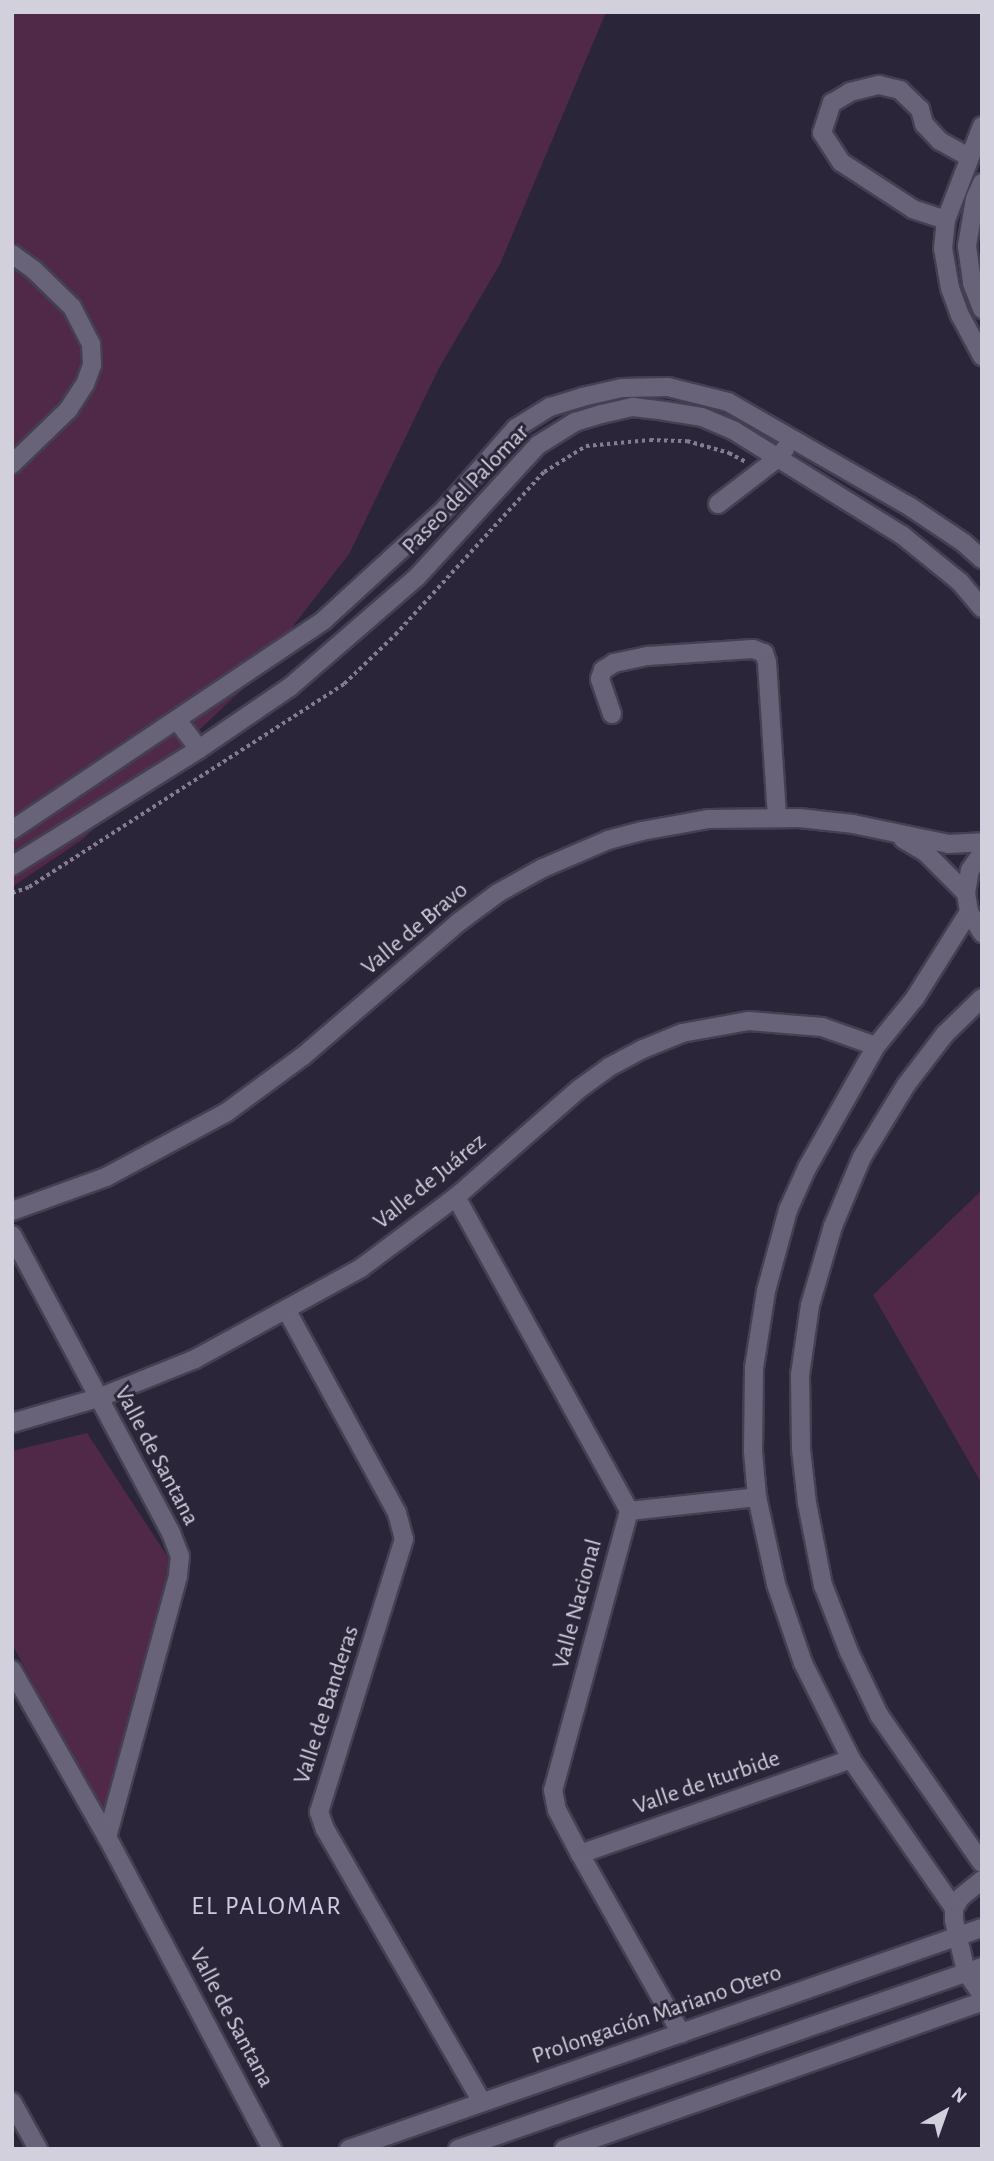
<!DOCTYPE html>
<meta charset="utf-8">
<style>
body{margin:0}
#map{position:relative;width:994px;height:2161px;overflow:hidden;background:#2b2539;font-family:"Alegreya Sans",sans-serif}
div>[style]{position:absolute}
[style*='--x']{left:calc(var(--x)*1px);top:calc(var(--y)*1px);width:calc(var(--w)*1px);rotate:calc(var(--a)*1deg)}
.green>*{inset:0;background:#502949}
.path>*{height:3.5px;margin-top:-1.75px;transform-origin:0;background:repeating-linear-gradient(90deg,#837e8f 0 3.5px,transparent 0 7px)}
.roads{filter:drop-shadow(2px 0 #454051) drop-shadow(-2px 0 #454051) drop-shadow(0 2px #454051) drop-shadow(0 -2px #454051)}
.minor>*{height:18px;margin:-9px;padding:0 9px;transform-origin:9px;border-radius:9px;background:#69637a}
span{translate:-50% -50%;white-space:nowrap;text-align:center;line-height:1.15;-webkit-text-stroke:6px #2b2539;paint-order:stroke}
.street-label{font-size:24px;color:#d3d0dd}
.neighbourhood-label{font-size:26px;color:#d1cae5;letter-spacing:2px}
.frame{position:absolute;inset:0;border:14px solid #d3d0dd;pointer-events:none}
.north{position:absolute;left:910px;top:2077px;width:70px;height:70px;-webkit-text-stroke:5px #2b2539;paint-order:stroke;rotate:40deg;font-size:19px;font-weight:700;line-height:28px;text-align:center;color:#d3d0dd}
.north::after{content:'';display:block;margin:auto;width:24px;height:32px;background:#d3d0dd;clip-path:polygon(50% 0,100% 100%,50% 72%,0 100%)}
</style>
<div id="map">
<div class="green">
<div style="clip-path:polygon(12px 12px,606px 12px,500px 264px,439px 368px,349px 554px,248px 684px,83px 839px,12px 887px)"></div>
<div style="clip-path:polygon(982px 1190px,982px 1484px,873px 1295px)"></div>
<div style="clip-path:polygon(87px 1433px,171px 1562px,103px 1814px,12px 1644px,12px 1451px)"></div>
</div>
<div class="path">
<div style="--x:12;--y:893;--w:18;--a:-19"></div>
<div style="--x:29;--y:887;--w:375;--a:-32.8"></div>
<div style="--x:344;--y:684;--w:71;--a:-43.9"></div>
<div style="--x:395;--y:635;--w:221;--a:-47.6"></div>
<div style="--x:544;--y:472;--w:49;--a:-31.8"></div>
<div style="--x:586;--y:446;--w:64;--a:-5.4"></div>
<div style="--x:650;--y:440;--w:37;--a:2"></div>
<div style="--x:687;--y:441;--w:44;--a:15.9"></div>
<div style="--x:729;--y:453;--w:19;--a:28"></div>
</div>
<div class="roads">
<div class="minor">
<div style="--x:982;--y:126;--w:101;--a:111"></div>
<div style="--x:946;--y:220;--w:28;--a:96"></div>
<div style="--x:943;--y:248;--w:41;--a:80.1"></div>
<div style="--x:950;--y:288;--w:29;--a:70"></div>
<div style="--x:960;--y:315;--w:47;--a:61.8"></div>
<div style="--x:982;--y:183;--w:17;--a:114"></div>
<div style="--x:975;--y:199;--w:48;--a:99.7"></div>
<div style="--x:967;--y:246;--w:37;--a:82"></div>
<div style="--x:972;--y:283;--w:28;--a:69"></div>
<div style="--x:946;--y:220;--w:35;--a:-162"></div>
<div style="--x:913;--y:209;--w:86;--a:-146.9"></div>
<div style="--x:841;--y:162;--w:35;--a:-123"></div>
<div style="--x:822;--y:133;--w:32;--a:-72"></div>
<div style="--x:832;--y:103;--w:21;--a:-31"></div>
<div style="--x:850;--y:92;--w:30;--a:-14"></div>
<div style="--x:879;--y:85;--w:22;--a:13"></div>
<div style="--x:900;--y:90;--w:28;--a:44"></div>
<div style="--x:920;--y:109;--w:16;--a:75"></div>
<div style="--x:924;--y:124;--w:23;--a:47"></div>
<div style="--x:940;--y:141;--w:33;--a:29"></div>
<div style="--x:12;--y:254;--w:27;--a:36"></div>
<div style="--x:34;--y:270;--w:53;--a:44.2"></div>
<div style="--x:72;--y:307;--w:42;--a:62.8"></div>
<div style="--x:91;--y:344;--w:21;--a:87"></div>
<div style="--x:92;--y:365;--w:20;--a:110"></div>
<div style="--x:85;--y:384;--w:31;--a:123"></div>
<div style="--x:68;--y:410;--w:78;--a:136"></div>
<div style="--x:718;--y:504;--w:76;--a:-37.5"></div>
<div style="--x:778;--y:458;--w:11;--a:-52"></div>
<div style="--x:612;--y:714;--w:37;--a:-109"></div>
<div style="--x:600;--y:679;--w:9;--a:-72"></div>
<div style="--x:603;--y:670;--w:13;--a:-32"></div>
<div style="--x:614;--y:663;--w:35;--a:-12"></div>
<div style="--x:648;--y:656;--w:105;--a:-3.8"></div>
<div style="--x:753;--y:649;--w:12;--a:20"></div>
<div style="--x:764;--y:653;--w:9;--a:72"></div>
<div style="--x:767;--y:662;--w:156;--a:86.3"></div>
<div style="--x:177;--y:720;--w:36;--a:53"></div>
<div style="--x:12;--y:830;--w:376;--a:-33.9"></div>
<div style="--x:324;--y:620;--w:164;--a:-42.5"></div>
<div style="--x:445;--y:509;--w:108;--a:-48.8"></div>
<div style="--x:516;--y:428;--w:40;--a:-32"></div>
<div style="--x:550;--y:407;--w:34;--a:-17"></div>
<div style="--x:582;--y:397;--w:41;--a:-12.7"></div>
<div style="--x:622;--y:388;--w:46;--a:-1.2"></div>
<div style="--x:668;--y:387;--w:62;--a:14"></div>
<div style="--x:728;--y:402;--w:209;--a:29.9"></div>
<div style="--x:909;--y:506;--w:66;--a:33.9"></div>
<div style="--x:964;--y:543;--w:24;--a:42"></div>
<div style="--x:903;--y:839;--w:27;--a:31"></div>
<div style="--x:926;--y:853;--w:57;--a:45"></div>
<div style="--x:982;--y:853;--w:21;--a:125"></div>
<div style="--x:970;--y:870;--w:23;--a:100"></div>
<div style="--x:966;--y:893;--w:19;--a:81"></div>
<div style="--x:969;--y:912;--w:25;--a:58"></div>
<div style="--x:12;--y:866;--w:221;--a:-32"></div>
<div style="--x:199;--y:749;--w:110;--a:-34.3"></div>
<div style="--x:290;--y:687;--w:168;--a:-40.9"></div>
<div style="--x:417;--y:577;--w:179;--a:-47.5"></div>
<div style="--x:538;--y:445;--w:44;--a:-31.9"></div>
<div style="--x:575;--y:422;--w:28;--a:-17"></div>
<div style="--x:602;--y:414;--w:32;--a:-13"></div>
<div style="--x:633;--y:407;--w:32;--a:7"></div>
<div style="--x:665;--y:411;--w:37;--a:9"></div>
<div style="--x:702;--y:417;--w:34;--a:23"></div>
<div style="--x:733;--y:430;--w:199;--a:31.9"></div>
<div style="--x:902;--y:535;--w:75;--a:39"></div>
<div style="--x:960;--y:582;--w:34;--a:50"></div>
<div style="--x:982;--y:998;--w:52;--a:135.8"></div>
<div style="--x:945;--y:1034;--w:64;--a:127.4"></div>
<div style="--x:906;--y:1085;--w:84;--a:121.4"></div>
<div style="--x:862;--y:1157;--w:75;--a:112.8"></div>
<div style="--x:833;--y:1226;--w:82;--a:106.2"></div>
<div style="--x:810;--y:1305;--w:71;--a:98.1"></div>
<div style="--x:800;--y:1375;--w:74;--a:89.2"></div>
<div style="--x:801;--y:1449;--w:54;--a:83.7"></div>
<div style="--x:807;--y:1503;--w:84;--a:79"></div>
<div style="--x:823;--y:1585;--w:72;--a:68.8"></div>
<div style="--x:849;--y:1652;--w:70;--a:64.5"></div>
<div style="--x:879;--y:1715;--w:180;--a:55.2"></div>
<div style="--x:456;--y:1197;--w:359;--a:61.1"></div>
<div style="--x:629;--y:1511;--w:289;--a:105.2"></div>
<div style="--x:553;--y:1790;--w:20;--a:79"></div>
<div style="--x:557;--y:1810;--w:50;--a:62.4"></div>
<div style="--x:580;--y:1854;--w:206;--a:60.6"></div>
<div style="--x:12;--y:1211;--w:100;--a:-19.9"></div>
<div style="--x:106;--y:1177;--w:137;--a:-28.2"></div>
<div style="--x:227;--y:1112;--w:93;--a:-36.3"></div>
<div style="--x:302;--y:1057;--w:207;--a:-40.7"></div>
<div style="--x:459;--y:922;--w:49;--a:-36.6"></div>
<div style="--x:498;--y:893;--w:51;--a:-29.1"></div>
<div style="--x:543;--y:868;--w:71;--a:-23.3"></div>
<div style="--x:608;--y:840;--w:35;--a:-15"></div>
<div style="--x:642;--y:831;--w:68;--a:-10.2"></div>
<div style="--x:709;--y:819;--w:90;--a:-0.6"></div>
<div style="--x:799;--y:818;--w:54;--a:6.3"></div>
<div style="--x:853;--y:824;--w:98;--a:11.8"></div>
<div style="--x:949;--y:844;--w:33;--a:-3"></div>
<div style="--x:12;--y:1235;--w:338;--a:61.9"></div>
<div style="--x:171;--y:1533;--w:25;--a:69"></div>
<div style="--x:180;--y:1556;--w:20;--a:96"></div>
<div style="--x:178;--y:1576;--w:270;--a:105.2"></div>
<div style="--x:107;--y:1837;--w:353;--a:62.1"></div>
<div style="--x:287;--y:1311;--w:230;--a:61.4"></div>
<div style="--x:397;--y:1513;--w:27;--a:75"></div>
<div style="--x:404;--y:1539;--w:286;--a:107.3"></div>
<div style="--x:319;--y:1812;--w:18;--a:71"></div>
<div style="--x:325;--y:1829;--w:315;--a:60.1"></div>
<div style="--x:12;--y:1423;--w:90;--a:-16.2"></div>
<div style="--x:98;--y:1398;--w:105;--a:-21.9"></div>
<div style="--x:195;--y:1359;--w:189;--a:-28.7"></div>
<div style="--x:361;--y:1268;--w:119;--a:-36.8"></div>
<div style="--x:456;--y:1197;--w:164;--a:-41.3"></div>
<div style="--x:579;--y:1089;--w:37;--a:-36"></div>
<div style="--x:609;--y:1067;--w:38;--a:-28"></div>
<div style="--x:643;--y:1049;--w:42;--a:-22.3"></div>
<div style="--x:682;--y:1033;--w:68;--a:-10.2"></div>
<div style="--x:749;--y:1021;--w:73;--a:4.7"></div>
<div style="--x:822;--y:1027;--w:57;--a:19.4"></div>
<div style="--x:629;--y:1511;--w:129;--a:-6.2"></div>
<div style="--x:12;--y:1670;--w:192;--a:60.4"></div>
<div style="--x:580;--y:1854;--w:287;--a:-19.3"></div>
<div style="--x:982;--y:1880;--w:27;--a:141"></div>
<div style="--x:961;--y:1897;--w:13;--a:122"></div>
<div style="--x:954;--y:1908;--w:12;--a:90"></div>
<div style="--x:954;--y:1920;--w:53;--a:77"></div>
<div style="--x:966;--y:1972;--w:28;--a:55"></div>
<div style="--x:954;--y:1908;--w:181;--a:-124.7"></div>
<div style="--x:851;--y:1759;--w:107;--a:-116.6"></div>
<div style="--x:803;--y:1663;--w:83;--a:-108.9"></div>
<div style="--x:776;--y:1584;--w:89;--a:-102.3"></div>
<div style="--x:757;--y:1497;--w:46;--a:-95"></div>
<div style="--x:753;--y:1451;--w:83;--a:-89.3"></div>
<div style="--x:754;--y:1368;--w:78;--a:-81.1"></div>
<div style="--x:766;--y:1291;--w:84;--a:-74.8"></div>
<div style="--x:788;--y:1210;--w:46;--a:-65.7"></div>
<div style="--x:807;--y:1168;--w:140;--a:-60.5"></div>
<div style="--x:876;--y:1046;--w:62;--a:-50.9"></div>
<div style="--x:915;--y:998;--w:102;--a:-57.9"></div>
<div style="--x:12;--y:2102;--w:54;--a:61"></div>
<div style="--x:349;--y:2149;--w:670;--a:-19.25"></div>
<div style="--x:458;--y:2149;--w:555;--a:-19.15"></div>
<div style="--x:564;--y:2149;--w:443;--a:-19.4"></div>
</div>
</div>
<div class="street-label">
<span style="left:466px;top:490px;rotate:-46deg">Paseo del Palomar</span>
<span style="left:415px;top:929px;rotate:-40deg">Valle de Bravo</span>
<span style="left:430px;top:1182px;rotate:-39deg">Valle de Juárez</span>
<span style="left:156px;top:1456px;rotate:62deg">Valle de Santana</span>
<span style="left:578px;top:1604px;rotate:-75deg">Valle Nacional</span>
<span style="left:327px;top:1705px;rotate:-72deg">Valle de Banderas</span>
<span style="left:707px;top:1783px;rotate:-19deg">Valle de Iturbide</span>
<span style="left:657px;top:2015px;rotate:-19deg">Prolongación Mariano Otero</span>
<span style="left:231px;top:2018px;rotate:62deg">Valle de Santana</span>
</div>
<div class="neighbourhood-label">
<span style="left:267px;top:1907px">EL PALOMAR</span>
</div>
<div class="frame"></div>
<div class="north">N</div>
</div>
